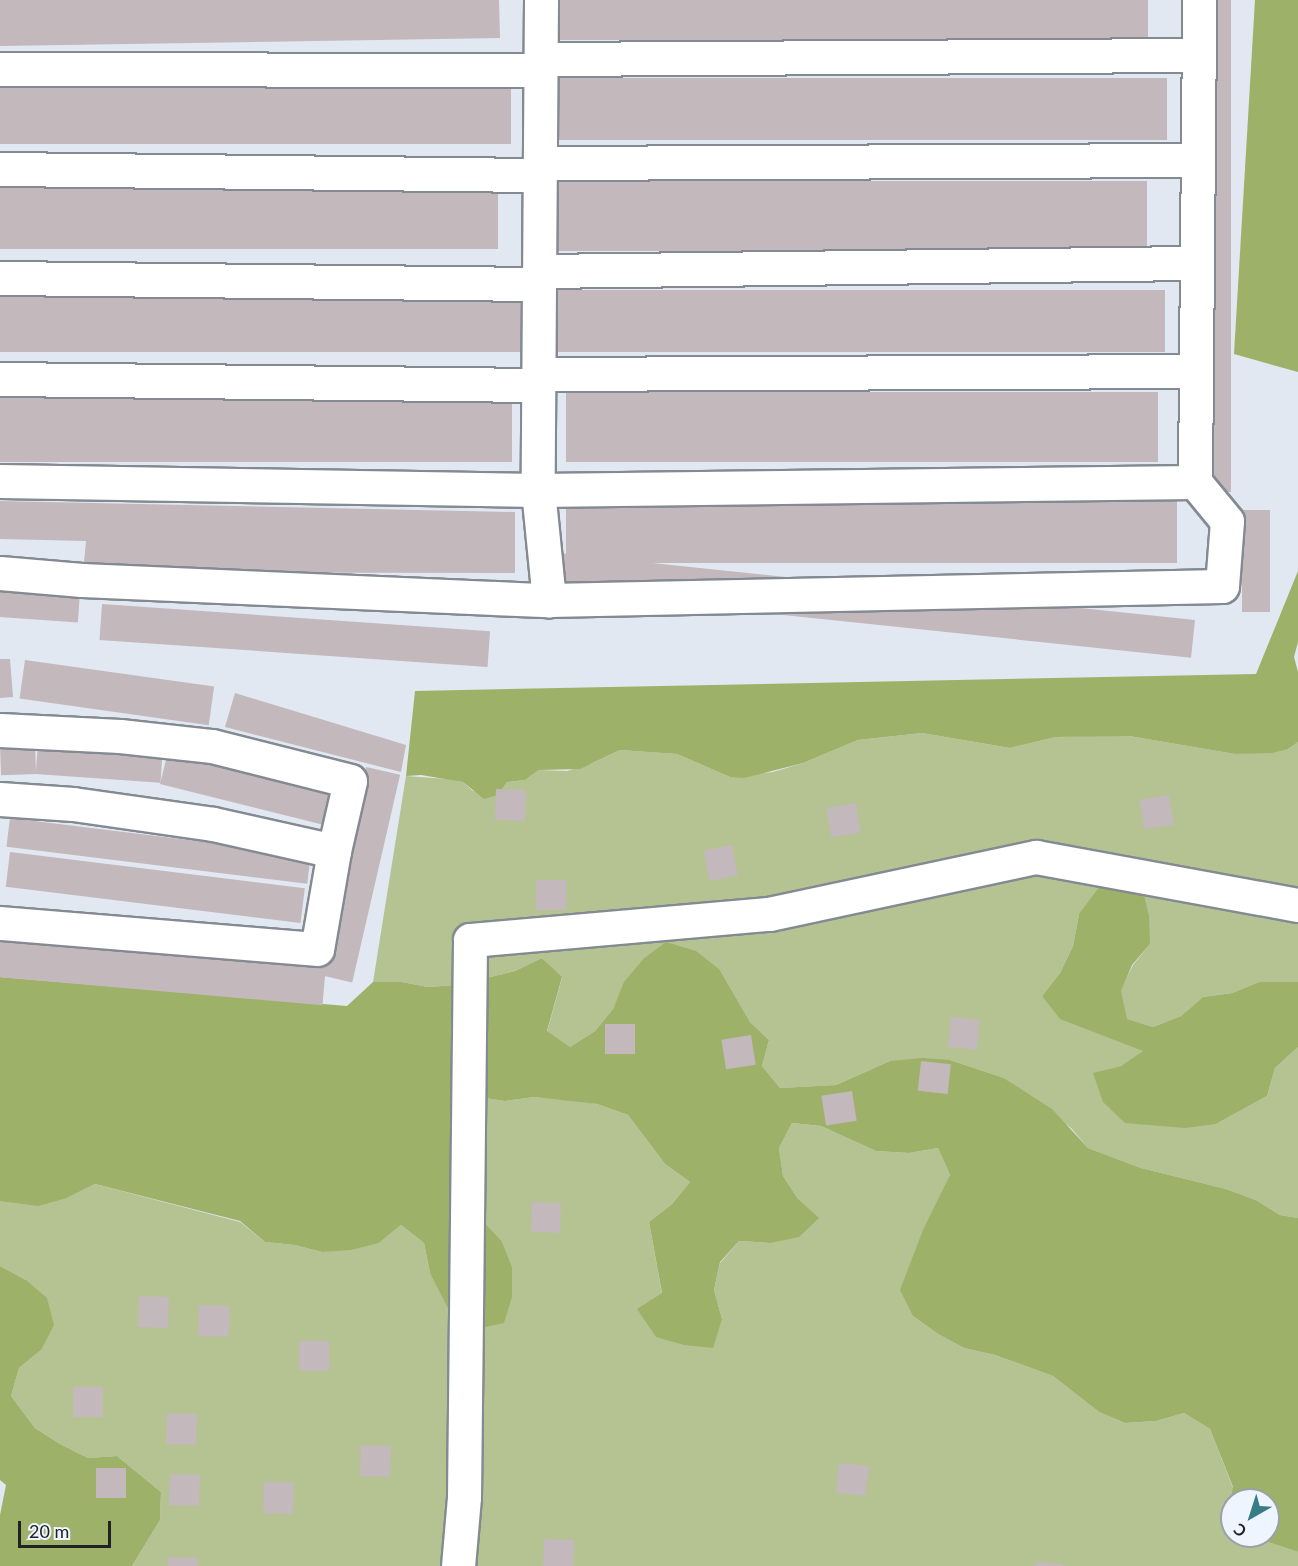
<!DOCTYPE html>
<meta charset="utf-8">
<style>
body{margin:0}
#map{position:relative;width:1298px;height:1566px;overflow:hidden;background:#e1e8f1;font-family:Lato,sans-serif}
div>[style]{position:absolute}
[style*='--x']{left:calc(var(--x)*1px);top:calc(var(--y)*1px);width:calc(var(--w)*1px);rotate:calc(var(--a)*1deg)}
.green>*{inset:0;background:#b5c392}
.forest>*{inset:0;background:#9eb168}
.building>*{inset:0;background:#c3b8bb;transform-origin:0 0}
.roads{filter:drop-shadow(2px 0 #848a92) drop-shadow(-2px 0 #848a92) drop-shadow(0 2px #848a92) drop-shadow(0 -2px #848a92)}
.minor>*{height:33px;margin:-16.5px;padding:0 16.5px;transform-origin:16.5px;border-radius:16.5px;background:#fff}
span{translate:-50% -50%;white-space:nowrap;text-align:center;line-height:1.15;-webkit-text-stroke:4.5px #eef5fe;paint-order:stroke}
.north{position:absolute;left:1220px;top:1488px;width:60px;height:60px;box-sizing:border-box;background:#eef5fe;border:2px solid #9ca1a8;border-radius:50%;rotate:219deg;font-size:16px;font-weight:700;line-height:24px;text-align:center;color:#202226}
.north::after{content:'';display:block;margin:auto;width:21px;height:27px;background:#367d86;clip-path:polygon(50% 0,100% 100%,50% 72%,0 100%)}
.scale{position:absolute;left:18px;top:1521px;width:93px;height:27px;box-sizing:border-box;border:3px solid #202226;border-top:0;padding-left:8px;font-size:18px;line-height:21px;white-space:nowrap;color:#202226;-webkit-text-stroke:4px #eef5fe;paint-order:stroke}
</style>
<div id="map">
<div class="green">
<div style="clip-path:polygon(922px 733px,1010px 748px,1056px 737px,1090px 736px,1129px 736px,1235px 754px,1288px 749px,1298px 742px,1298px 982px,1259px 982px,1232px 993px,1203px 997px,1181px 1016px,1153px 1027px,1126px 1019px,1120px 991px,1133px 965px,1150px 944px,1079px 914px,1073px 946px,1060px 973px,1042px 996px,1116px 1039px,1144px 1051px,1121px 1066px,1094px 1074px,1126px 1123px,1216px 1124px,1267px 1096px,1275px 1068px,1298px 1047px,1298px 1218px,1280px 1215px,1256px 1200px,1226px 1189px,1141px 1168px,1088px 1148px,1071px 1128px,1004px 1078px,950px 1060px,890px 1061px,836px 1085px,780px 1088px,762px 1066px,769px 1040px,750px 1022px,720px 970px,643px 959px,625px 982px,613px 1009px,595px 1031px,570px 1047px,547px 1032px,562px 978px,542px 958px,515px 971px,457px 985px,428px 987px,402px 982px,373px 982px,406px 776px,448px 779px,463px 782px,473px 791px,498px 795px,507px 782px,525px 780px,539px 770px,567px 771px,593px 763px,620px 750px,677px 754px,730px 777px,773px 772px,803px 763px,858px 740px)"></div>
<div style="clip-path:polygon(478px 1097px,505px 1101px,535px 1097px,567px 1099px,597px 1104px,628px 1115px,665px 1164px,690px 1182px,672px 1204px,649px 1222px,662px 1294px,722px 1319px,714px 1290px,720px 1263px,739px 1241px,770px 1243px,798px 1199px,783px 1176px,779px 1148px,792px 1123px,821px 1126px,876px 1151px,909px 1153px,938px 1148px,950px 1175px,938px 1203px,913px 1316px,938px 1334px,964px 1348px,995px 1355px,1053px 1376px,1099px 1412px,1125px 1423px,1156px 1421px,1184px 1413px,1210px 1429px,1233px 1488px,1226px 1516px,1232px 1521px,1232px 1536px,1249px 1536px,1298px 1552px,1298px 1566px,132px 1566px,160px 1520px,161px 1492px,117px 1456px,88px 1458px,60px 1444px,35px 1428px,11px 1396px,19px 1368px,41px 1350px,26px 1280px,0 1266px,0 1201px,67px 1198px,95px 1184px,240px 1222px,265px 1242px,295px 1245px,322px 1252px,379px 1243px,401px 1225px,424px 1243px,430px 1273px,501px 1240px,482px 1220px)"></div>
</div>
<div class="forest">
<div style="clip-path:polygon(1255px 0,1298px 0,1298px 372px,1234px 354px)"></div>
<div style="clip-path:polygon(1298px 571px,1298px 642px,1294px 657px,1298px 672px,1298px 742px,1288px 749px,1272px 753px,1235px 754px,1129px 736px,1056px 737px,1010px 748px,922px 733px,858px 740px,803px 763px,744px 778px,730px 777px,677px 754px,620px 750px,580px 769px,539px 770px,525px 780px,507px 782px,498px 795px,484px 799px,463px 782px,421px 775px,406px 776px,415px 691px,1256px 674px)"></div>
<div style="clip-path:polygon(1100px 886px,1142px 887px,1149px 916px,1150px 944px,1132px 965px,1121px 991px,1127px 1019px,1153px 1027px,1181px 1016px,1203px 997px,1232px 993px,1259px 982px,1298px 982px,1298px 1047px,1275px 1068px,1267px 1096px,1216px 1124px,1185px 1128px,1125px 1123px,1103px 1102px,1093px 1073px,1121px 1066px,1143px 1051px,1060px 1019px,1042px 996px,1060px 973px,1073px 946px,1079px 914px)"></div>
<div style="clip-path:polygon(666px 942px,696px 951px,720px 970px,750px 1022px,769px 1040px,762px 1066px,780px 1088px,836px 1085px,890px 1061px,922px 1058px,950px 1060px,1004px 1078px,1027px 1093px,1052px 1109px,1088px 1148px,1141px 1168px,1226px 1189px,1256px 1200px,1280px 1215px,1298px 1218px,1298px 1552px,1249px 1536px,1268px 1536px,1268px 1500px,1232px 1500px,1232px 1521px,1226px 1516px,1233px 1487px,1210px 1429px,1184px 1413px,1156px 1421px,1125px 1423px,1099px 1412px,1053px 1376px,995px 1355px,964px 1348px,938px 1334px,913px 1316px,900px 1290px,923px 1230px,950px 1175px,938px 1148px,909px 1153px,876px 1151px,821px 1126px,792px 1123px,779px 1148px,783px 1176px,798px 1199px,819px 1218px,799px 1237px,770px 1243px,739px 1241px,720px 1262px,714px 1290px,722px 1319px,713px 1348px,684px 1345px,656px 1337px,637px 1309px,662px 1293px,649px 1222px,672px 1204px,690px 1182px,665px 1164px,628px 1115px,597px 1104px,535px 1097px,505px 1101px,478px 1097px,482px 1220px,501px 1240px,512px 1267px,512px 1297px,504px 1323px,476px 1329px,451px 1314px,430px 1273px,424px 1243px,401px 1225px,379px 1243px,351px 1250px,322px 1252px,295px 1245px,265px 1242px,240px 1221px,95px 1184px,67px 1198px,38px 1206px,0 1201px,0 977px,347px 1006px,373px 982px,402px 982px,428px 987px,457px 985px,515px 971px,542px 958px,562px 977px,547px 1031px,570px 1047px,595px 1031px,613px 1009px,624px 982px,643px 959px)"></div>
<div style="clip-path:polygon(0 1266px,26px 1280px,47px 1298px,54px 1325px,41px 1350px,19px 1368px,11px 1396px,35px 1428px,60px 1444px,88px 1458px,117px 1456px,161px 1492px,160px 1520px,132px 1566px,0 1566px,0 1515px,6px 1485px,0 1480px)"></div>
</div>
<div class="building">
<div style="clip-path:polygon(0 0,499px 0,500px 38px,0 46px)"></div>
<div style="left:556px;top:0;width:592px;height:40px"></div>
<div style="left:1205px;top:0;width:26px;height:492px"></div>
<div style="left:556px;top:78px;width:611px;height:62px"></div>
<div style="left:511px;top:82px;width:62px;height:511px;rotate:90deg"></div>
<div style="left:498px;top:179px;width:70px;height:498px;rotate:90deg"></div>
<div style="left:1147px;top:181px;width:70px;height:592px;rotate:90deg"></div>
<div style="left:0;top:290px;width:522px;height:62px"></div>
<div style="left:555px;top:290px;width:610px;height:62px"></div>
<div style="left:566px;top:392px;width:592px;height:70px"></div>
<div style="left:0;top:398px;width:512px;height:64px"></div>
<div style="clip-path:polygon(0 501px,515px 512px,515px 573px,83px 572px,86px 541px,0 539px)"></div>
<div style="left:566px;top:501px;width:611px;height:62px"></div>
<div style="left:1242px;top:510px;width:28px;height:102px"></div>
<div style="left:0;top:589px;width:80px;height:28px;rotate:4deg"></div>
<div style="left:102px;top:604px;width:389px;height:36px;rotate:4deg"></div>
<div style="left:1195px;top:620px;width:38px;height:646px;rotate:96deg"></div>
<div style="clip-path:polygon(0 659px,10px 659px,13px 697px,0 698px)"></div>
<div style="left:25px;top:660px;width:191px;height:39px;rotate:8deg"></div>
<div style="clip-path:polygon(235px 693px,406px 745px,401px 772px,225px 727px)"></div>
<div style="left:38px;top:742px;width:125px;height:32px;rotate:4deg"></div>
<div style="left:35px;top:744px;width:30px;height:35px;rotate:88deg"></div>
<div style="left:168px;top:752px;width:168px;height:33px;rotate:14deg"></div>
<div style="left:366px;top:767px;width:35px;height:213px;rotate:13deg"></div>
<div style="left:496px;top:789px;width:30px;height:31px;rotate:2deg"></div>
<div style="left:1169px;top:795px;width:30px;height:30px;rotate:81deg"></div>
<div style="left:856px;top:803px;width:30px;height:30px;rotate:81deg"></div>
<div style="left:10px;top:818px;width:303px;height:29px;rotate:7deg"></div>
<div style="left:732px;top:845px;width:31px;height:29px;rotate:79deg"></div>
<div style="left:10px;top:852px;width:297px;height:35px;rotate:7deg"></div>
<div style="left:536px;top:880px;width:30px;height:30px"></div>
<div style="left:0;top:939px;width:327px;height:38px;rotate:5deg"></div>
<div style="left:951px;top:1017px;width:29px;height:30px;rotate:6deg"></div>
<div style="left:605px;top:1024px;width:30px;height:30px"></div>
<div style="left:751px;top:1035px;width:30px;height:30px;rotate:81deg"></div>
<div style="left:921px;top:1061px;width:30px;height:30px;rotate:6deg"></div>
<div style="left:852px;top:1091px;width:30px;height:31px;rotate:81deg"></div>
<div style="left:532px;top:1202px;width:29px;height:30px;rotate:2deg"></div>
<div style="left:139px;top:1296px;width:30px;height:31px;rotate:2deg"></div>
<div style="left:199px;top:1305px;width:31px;height:31px;rotate:2deg"></div>
<div style="left:299px;top:1341px;width:30px;height:30px"></div>
<div style="left:73px;top:1387px;width:30px;height:30px"></div>
<div style="left:167px;top:1413px;width:30px;height:31px;rotate:2deg"></div>
<div style="left:361px;top:1445px;width:30px;height:31px;rotate:2deg"></div>
<div style="left:839px;top:1463px;width:30px;height:30px;rotate:6deg"></div>
<div style="left:96px;top:1468px;width:30px;height:30px"></div>
<div style="left:170px;top:1474px;width:30px;height:31px;rotate:2deg"></div>
<div style="left:264px;top:1482px;width:30px;height:31px;rotate:2deg"></div>
<div style="left:544px;top:1539px;width:30px;height:27px;rotate:2deg"></div>
<div style="left:168px;top:1557px;width:30px;height:9px;rotate:2deg"></div>
<div style="clip-path:polygon(1036px 1562px,1063px 1564px,1063px 1566px,1035px 1566px)"></div>
</div>
<div class="roads">
<div class="minor">
<div style="--x:541;--y:0;--w:490;--a:90.4"></div>
<div style="--x:538;--y:490;--w:111;--a:84.3"></div>
<div style="--x:540;--y:59;--w:658;--a:-0.35"></div>
<div style="--x:0;--y:69;--w:540;--a:0.11"></div>
<div style="--x:540;--y:163;--w:657;--a:-0.26"></div>
<div style="--x:0;--y:169;--w:540;--a:0.64"></div>
<div style="--x:539;--y:271;--w:658;--a:-0.7"></div>
<div style="--x:0;--y:278;--w:539;--a:0.64"></div>
<div style="--x:539;--y:374;--w:657;--a:-0.26"></div>
<div style="--x:0;--y:379;--w:538;--a:0.64"></div>
<div style="--x:0;--y:481;--w:538;--a:0.96"></div>
<div style="--x:538;--y:490;--w:657;--a:-0.7"></div>
<div style="--x:0;--y:573;--w:82;--a:4.9"></div>
<div style="--x:82;--y:580;--w:467;--a:2.5"></div>
<div style="--x:549;--y:600;--w:673;--a:-1.19"></div>
<div style="--x:1222;--y:586;--w:65;--a:-85.6"></div>
<div style="--x:1227;--y:521;--w:50;--a:-129.4"></div>
<div style="--x:1195;--y:482;--w:482;--a:-89.5"></div>
<div style="--x:0;--y:730;--w:120;--a:2.9"></div>
<div style="--x:120;--y:736;--w:93;--a:6.2"></div>
<div style="--x:212;--y:746;--w:142;--a:14.2"></div>
<div style="--x:350;--y:781;--w:72;--a:102.9"></div>
<div style="--x:334;--y:851;--w:99;--a:99.8"></div>
<div style="--x:317;--y:949;--w:318;--a:-175.3"></div>
<div style="--x:0;--y:799;--w:73;--a:3.9"></div>
<div style="--x:73;--y:804;--w:141;--a:8.1"></div>
<div style="--x:213;--y:824;--w:124;--a:12.6"></div>
<div style="--x:458;--y:1566;--w:69;--a:-85"></div>
<div style="--x:464;--y:1497;--w:557;--a:-89.38"></div>
<div style="--x:470;--y:940;--w:300;--a:-5"></div>
<div style="--x:769;--y:914;--w:273;--a:-12.1"></div>
<div style="--x:1036;--y:857;--w:266;--a:10.4"></div>
</div>
</div>
<div class="north">С</div>
<div class="scale">20 m</div>
</div>
